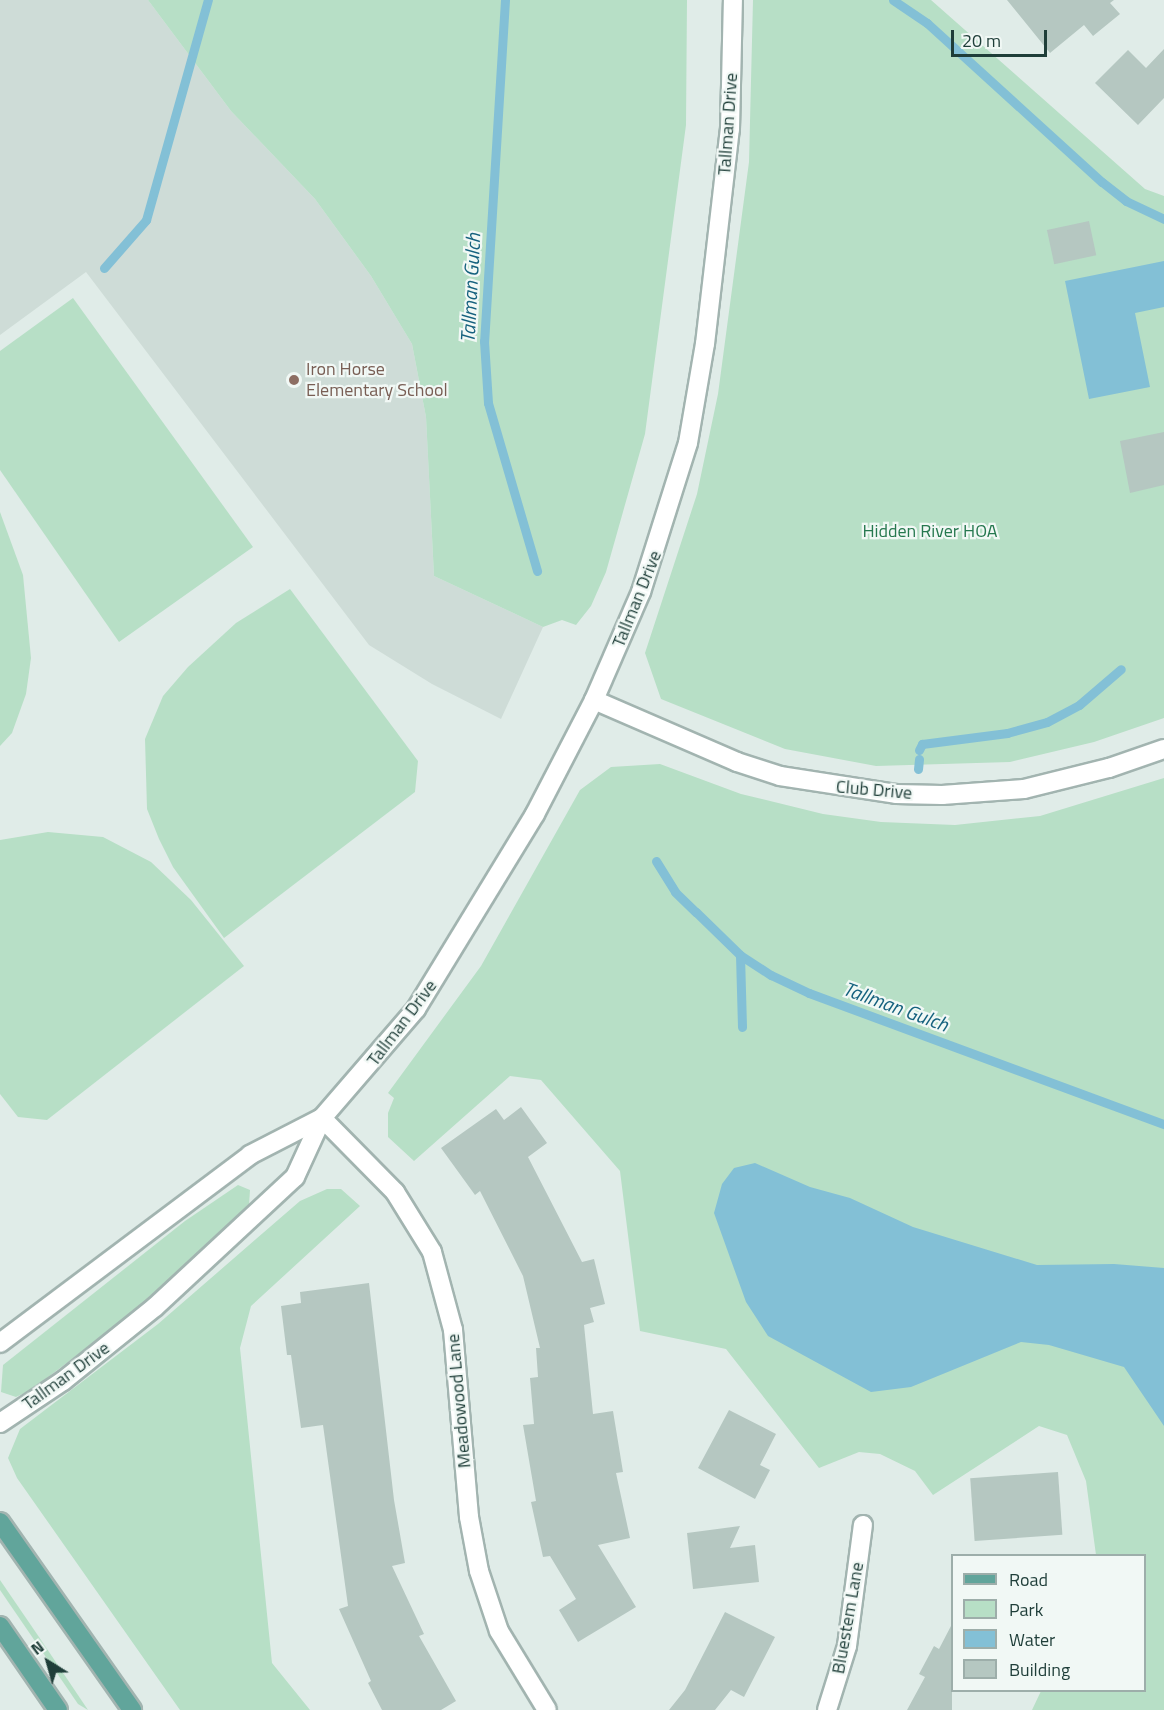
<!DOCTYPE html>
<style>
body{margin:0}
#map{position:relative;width:1164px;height:1710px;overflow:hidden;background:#e0ece8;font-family:"Titillium Web",sans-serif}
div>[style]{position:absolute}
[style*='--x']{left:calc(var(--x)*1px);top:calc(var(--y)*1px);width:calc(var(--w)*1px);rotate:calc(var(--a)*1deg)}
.built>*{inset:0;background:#cedcd7}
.green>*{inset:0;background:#b7dfc6}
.water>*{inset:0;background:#83c0d6}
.stream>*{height:9px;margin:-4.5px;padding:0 4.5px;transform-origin:4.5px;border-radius:4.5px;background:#83c0d6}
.building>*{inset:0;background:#b5c7c1;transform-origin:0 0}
.roads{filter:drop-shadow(2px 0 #a2b4b0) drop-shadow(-2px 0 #a2b4b0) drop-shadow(0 2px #a2b4b0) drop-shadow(0 -2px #a2b4b0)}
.minor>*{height:18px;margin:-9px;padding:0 9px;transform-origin:9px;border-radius:9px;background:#fff}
.major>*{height:18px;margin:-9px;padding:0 9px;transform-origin:9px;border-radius:9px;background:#61a59b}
.dots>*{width:16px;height:16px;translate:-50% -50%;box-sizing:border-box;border:3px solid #f1f8f5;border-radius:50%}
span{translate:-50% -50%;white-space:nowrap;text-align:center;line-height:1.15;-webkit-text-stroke:4.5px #f1f8f5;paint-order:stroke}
.street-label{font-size:18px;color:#1f3e39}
.education-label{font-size:18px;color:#785e54}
.left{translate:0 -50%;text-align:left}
.park-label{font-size:18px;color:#26784f}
.water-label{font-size:20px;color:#15617e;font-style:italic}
.legend{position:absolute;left:951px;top:1554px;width:195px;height:138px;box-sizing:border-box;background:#f1f8f5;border:2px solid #9daeaa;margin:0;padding:8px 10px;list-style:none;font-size:18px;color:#1f3e39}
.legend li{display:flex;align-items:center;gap:12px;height:30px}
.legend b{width:30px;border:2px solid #9daeaa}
.north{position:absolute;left:18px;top:1632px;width:60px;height:60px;-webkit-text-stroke:4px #f1f8f5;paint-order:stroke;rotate:323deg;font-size:16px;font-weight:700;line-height:24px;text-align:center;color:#1f3e39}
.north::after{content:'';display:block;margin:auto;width:21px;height:27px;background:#1f3e39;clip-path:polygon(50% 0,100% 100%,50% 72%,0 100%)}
.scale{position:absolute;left:951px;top:30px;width:96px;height:27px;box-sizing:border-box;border:3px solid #1f3e39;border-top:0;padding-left:8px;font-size:18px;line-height:21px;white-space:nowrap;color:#1f3e39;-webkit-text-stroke:4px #f1f8f5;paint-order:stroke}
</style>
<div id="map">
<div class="built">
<div style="clip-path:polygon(0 0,148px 0,231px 111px,315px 199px,371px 276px,412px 344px,426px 417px,434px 576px,543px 627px,501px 719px,432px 684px,369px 645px,86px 272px,0 335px)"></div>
</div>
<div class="green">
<div style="clip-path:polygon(148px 0,687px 0,686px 125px,645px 434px,606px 572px,591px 606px,576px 625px,562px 620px,543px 627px,434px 576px,426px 417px,412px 344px,371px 276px,315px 199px,231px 111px)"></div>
<div style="clip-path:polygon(753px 0,931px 0,1145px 189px,1164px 196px,1164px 718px,1094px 742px,1010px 762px,876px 766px,785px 749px,661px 699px,645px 653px,697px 494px,718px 394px,749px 162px)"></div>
<div style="clip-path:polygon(73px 298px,253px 547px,119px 642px,0 470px,0 351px)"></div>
<div style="clip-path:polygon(0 512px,23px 575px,31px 658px,26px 694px,12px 733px,0 746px)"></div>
<div style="clip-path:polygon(290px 589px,418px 761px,415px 792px,224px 938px,173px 867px,159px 839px,147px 809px,145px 739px,163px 696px,188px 667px,236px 623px)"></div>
<div style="clip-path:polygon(660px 764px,741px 794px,823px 814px,881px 822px,955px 825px,1040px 816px,1164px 778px,1164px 1710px,1032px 1710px,1041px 1691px,1144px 1690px,1144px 1556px,1096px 1555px,1086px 1481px,1067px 1435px,1039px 1426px,933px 1495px,915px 1471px,880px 1454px,859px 1452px,819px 1468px,726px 1349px,640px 1331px,620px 1171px,541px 1080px,510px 1076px,414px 1161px,388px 1137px,388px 1113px,394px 1098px,388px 1093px,481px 966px,580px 790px,611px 767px)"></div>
<div style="clip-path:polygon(48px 832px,103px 837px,151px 862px,191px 900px,244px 966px,47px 1120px,18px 1117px,0 1094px,0 840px)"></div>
<div style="clip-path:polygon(238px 1185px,250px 1190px,249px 1205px,134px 1312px,31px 1390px,16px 1397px,1px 1392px,3px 1365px,185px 1221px)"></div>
<div style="clip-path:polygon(327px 1189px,341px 1189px,360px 1206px,251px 1306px,240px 1348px,272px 1663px,310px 1710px,180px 1710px,17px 1478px,8px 1458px,20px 1429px,158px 1324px,300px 1201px)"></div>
<div style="clip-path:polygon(0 1580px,39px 1637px,88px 1710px,78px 1704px,0 1590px)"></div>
</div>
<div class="water">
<div style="clip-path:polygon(1164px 261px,1164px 307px,1135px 313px,1150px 387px,1089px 399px,1065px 281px)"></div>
<div style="clip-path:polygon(755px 1163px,810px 1187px,850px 1198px,913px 1227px,1037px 1265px,1114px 1264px,1164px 1268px,1164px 1426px,1124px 1367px,1049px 1345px,1021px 1342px,911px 1387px,871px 1392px,768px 1336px,746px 1302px,714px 1213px,722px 1184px,734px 1168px)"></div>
</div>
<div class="stream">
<div style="--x:505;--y:0;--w:342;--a:93.5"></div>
<div style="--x:484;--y:341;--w:62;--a:86.3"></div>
<div style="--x:488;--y:403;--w:175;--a:73.7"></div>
<div style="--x:893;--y:0;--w:41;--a:34.1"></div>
<div style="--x:927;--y:23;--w:236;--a:42.3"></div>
<div style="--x:1102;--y:182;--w:31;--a:38"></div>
<div style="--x:1126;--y:201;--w:42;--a:25.3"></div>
<div style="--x:104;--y:268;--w:64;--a:-48.8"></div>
<div style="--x:146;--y:220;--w:229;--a:-74.3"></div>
<div style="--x:919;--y:750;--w:7;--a:-63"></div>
<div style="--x:922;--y:744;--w:86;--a:-7.4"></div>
<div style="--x:1007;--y:733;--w:41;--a:-15.4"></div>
<div style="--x:1047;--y:722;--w:36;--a:-28"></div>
<div style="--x:1079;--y:705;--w:55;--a:-40.6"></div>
<div style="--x:918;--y:769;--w:10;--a:-84"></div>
<div style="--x:656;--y:861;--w:36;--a:58"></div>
<div style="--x:675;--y:892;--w:29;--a:44"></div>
<div style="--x:696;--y:912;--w:62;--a:44.3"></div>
<div style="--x:740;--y:955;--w:37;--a:33"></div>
<div style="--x:771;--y:975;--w:42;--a:25.3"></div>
<div style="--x:809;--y:993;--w:378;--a:20.3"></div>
<div style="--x:740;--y:955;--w:72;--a:88.4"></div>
</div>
<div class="building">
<div style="clip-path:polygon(1007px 0,1114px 0,1110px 3px,1120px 14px,1093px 36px,1084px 25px,1050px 53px)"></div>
<div style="clip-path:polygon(1164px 49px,1164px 98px,1138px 125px,1095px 83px,1128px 50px,1146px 68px)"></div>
<div style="left:1089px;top:221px;width:35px;height:43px;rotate:78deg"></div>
<div style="clip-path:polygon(1164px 432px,1164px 485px,1130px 493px,1120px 441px)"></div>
<div style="clip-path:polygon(521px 1107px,547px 1143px,528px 1157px,582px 1262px,594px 1259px,605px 1304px,590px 1308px,594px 1322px,584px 1325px,593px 1414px,613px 1411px,623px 1472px,616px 1473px,630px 1538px,598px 1545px,636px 1607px,578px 1642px,559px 1610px,576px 1599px,550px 1556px,543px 1557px,531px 1502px,536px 1501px,523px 1425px,534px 1424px,530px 1378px,538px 1377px,536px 1348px,540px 1348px,523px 1276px,480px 1191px,475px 1195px,441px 1148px,496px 1109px,504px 1120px)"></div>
<div style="clip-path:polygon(369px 1283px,394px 1500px,405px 1563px,392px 1566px,424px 1634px,419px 1636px,456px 1701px,441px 1710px,382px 1710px,368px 1683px,371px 1681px,339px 1609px,348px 1606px,323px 1425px,301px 1428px,291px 1355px,287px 1355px,281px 1306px,301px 1303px,300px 1292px)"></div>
<div style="clip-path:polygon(729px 1410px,776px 1434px,760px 1465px,770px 1470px,755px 1499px,698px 1468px)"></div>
<div style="left:1058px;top:1472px;width:63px;height:88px;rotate:86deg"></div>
<div style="clip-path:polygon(740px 1526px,730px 1548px,755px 1545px,759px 1582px,693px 1589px,687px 1533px)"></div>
<div style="clip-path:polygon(725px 1612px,775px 1637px,744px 1697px,731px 1690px,715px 1710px,669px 1710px,685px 1690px)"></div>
<div style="clip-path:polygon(952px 1624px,952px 1710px,907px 1710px,925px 1677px,919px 1674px,934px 1646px,939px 1649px)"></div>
</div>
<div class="roads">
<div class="minor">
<div style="--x:594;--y:700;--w:156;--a:23.4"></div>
<div style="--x:737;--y:762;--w:45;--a:18"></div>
<div style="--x:780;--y:776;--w:117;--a:8.8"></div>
<div style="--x:896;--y:794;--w:46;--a:1.2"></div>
<div style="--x:942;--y:795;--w:82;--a:-4.2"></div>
<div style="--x:1024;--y:789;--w:88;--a:-13.9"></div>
<div style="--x:1109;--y:768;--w:58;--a:-19.1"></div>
<div style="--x:322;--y:1118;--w:104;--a:45.4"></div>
<div style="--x:395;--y:1192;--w:70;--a:58.3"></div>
<div style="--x:432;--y:1252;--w:81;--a:74.9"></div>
<div style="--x:453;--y:1330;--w:188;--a:85.1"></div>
<div style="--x:469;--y:1517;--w:55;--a:79.5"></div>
<div style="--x:479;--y:1571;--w:63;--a:71.6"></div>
<div style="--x:499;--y:1631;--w:92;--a:58.7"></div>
<div style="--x:0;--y:1343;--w:313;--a:-36.9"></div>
<div style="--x:250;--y:1155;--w:81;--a:-27.2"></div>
<div style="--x:0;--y:1423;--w:76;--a:-33.7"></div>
<div style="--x:63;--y:1381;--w:118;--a:-38.8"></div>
<div style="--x:155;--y:1307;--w:191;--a:-42.9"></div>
<div style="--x:295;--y:1177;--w:65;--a:-65.4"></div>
<div style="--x:322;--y:1118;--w:144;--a:-49.2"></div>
<div style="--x:416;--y:1009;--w:228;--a:-58.6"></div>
<div style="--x:535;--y:814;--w:128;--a:-62.6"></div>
<div style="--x:594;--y:700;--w:118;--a:-66.5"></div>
<div style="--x:641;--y:592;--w:156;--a:-72.5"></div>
<div style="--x:688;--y:443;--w:100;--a:-80.3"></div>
<div style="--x:705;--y:344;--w:216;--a:-83.4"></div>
<div style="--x:730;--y:129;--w:129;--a:-88.7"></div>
<div style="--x:827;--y:1710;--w:67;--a:-72.6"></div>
<div style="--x:847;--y:1646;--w:122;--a:-82.5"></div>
</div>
<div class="major">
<div style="--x:0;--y:1522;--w:230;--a:54.9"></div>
<div style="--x:0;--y:1626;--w:102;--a:55.4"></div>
</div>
</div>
<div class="dots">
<div style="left:294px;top:380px;background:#8d6e63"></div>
</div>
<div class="street-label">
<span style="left:728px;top:124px;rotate:-86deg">Tallman Drive</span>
<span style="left:637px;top:599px;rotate:-68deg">Tallman Drive</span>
<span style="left:874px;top:790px;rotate:5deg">Club Drive</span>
<span style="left:402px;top:1023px;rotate:-53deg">Tallman Drive</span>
<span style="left:66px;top:1376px;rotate:-36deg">Tallman Drive</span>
<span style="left:459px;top:1401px;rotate:-95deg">Meadowood Lane</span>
<span style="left:848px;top:1618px;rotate:-80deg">Bluestem Lane</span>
</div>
<div class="education-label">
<span class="left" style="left:306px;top:380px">Iron Horse<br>Elementary School</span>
</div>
<div class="park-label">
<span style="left:930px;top:531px">Hidden River HOA</span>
</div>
<div class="water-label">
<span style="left:470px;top:288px;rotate:-87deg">Tallman Gulch</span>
<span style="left:896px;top:1006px;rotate:20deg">Tallman Gulch</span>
</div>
<ul class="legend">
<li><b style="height:8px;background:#61a59b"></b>Road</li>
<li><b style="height:16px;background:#b7dfc6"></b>Park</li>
<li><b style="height:16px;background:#83c0d6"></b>Water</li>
<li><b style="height:16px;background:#b5c7c1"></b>Building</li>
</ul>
<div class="north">N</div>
<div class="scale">20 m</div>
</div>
